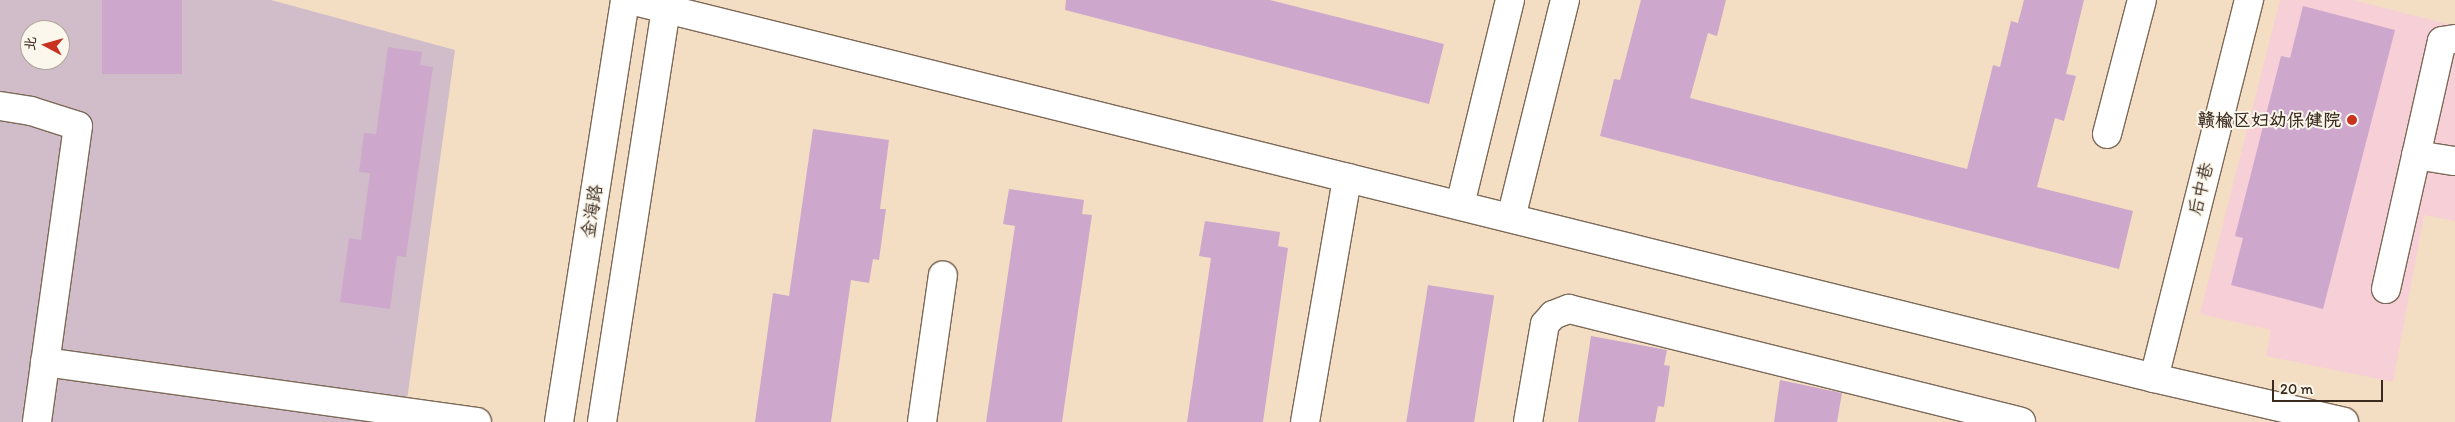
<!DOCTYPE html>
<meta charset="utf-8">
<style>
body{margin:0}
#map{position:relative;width:2455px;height:422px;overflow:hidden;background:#f4dec3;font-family:Itim,"LXGW WenKai TC",sans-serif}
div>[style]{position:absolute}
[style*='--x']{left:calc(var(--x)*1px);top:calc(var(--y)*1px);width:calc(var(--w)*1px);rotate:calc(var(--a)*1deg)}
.built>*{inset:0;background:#f6cfd7}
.industrial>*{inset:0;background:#d1bdc9}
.building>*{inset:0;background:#cda8cc;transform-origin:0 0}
.roads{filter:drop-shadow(1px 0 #7c6958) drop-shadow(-1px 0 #7c6958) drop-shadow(0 1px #7c6958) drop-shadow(0 -1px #7c6958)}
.minor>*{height:28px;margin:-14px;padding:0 14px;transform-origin:14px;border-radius:14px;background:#fff}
.major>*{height:28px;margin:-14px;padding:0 14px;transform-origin:14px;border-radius:14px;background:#fff}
.dots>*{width:14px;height:14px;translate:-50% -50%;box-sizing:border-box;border:2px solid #fbf7ec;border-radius:50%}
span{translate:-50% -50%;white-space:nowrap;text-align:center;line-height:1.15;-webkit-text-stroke:4px #fbf7ec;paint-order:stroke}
.poi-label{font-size:18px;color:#3b2a1e;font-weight:700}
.right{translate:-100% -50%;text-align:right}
.street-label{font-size:18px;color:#3b2a1e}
.north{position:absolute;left:20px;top:20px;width:50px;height:50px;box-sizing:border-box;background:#fbf7ec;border:1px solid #aea59a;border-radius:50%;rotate:276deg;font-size:14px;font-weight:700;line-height:20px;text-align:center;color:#3b2a1e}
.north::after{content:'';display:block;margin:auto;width:18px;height:22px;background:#c8321e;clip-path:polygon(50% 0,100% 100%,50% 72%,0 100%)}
.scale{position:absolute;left:2272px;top:380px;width:111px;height:22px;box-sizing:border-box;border:2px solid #3b2a1e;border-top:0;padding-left:6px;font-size:15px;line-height:18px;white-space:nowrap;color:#3b2a1e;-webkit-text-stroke:4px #fbf7ec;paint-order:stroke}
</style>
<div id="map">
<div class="built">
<div style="clip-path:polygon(2280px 0,2353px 0,2455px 26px,2455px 221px,2424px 215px,2393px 382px,2266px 356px,2271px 330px,2200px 314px)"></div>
</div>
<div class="industrial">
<div style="clip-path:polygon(evenodd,0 0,271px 0,455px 50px,404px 422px,0 422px,0 0,30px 30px,60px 30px,60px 60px,30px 60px,30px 30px)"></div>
</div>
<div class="building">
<div style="left:102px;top:0;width:80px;height:74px"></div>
<div style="clip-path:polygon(1066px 0,1270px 0,1444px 44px,1429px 104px,1065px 10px)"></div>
<div style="clip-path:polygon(1641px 0,1726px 0,1717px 36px,1708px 33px,1690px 98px,1967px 169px,1993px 65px,2000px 67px,2011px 21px,2018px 23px,2024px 0,2084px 0,2066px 74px,2076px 76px,2064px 121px,2055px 118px,2037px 187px,2133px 211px,2119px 269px,1600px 136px,1614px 79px,1620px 80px)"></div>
<div style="clip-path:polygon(2303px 6px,2395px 30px,2323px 309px,2231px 285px,2243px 238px,2235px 236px,2281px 56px,2290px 58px)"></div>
<div style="clip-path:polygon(388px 47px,422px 52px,420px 65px,433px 67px,406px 257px,397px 256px,390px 309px,340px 302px,349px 238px,361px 240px,370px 173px,359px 172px,364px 133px,376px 134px)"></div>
<div style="clip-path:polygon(813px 129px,889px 140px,880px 209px,886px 209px,879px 260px,873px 259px,869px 283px,851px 280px,831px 422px,755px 422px,773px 293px,789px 296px)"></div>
<div style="clip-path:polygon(1009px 189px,1084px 200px,1082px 214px,1092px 215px,1062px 422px,986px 422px,1015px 226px,1003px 224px)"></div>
<div style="clip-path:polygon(1205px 221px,1280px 232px,1278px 246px,1288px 248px,1263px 422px,1187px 422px,1211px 258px,1199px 256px)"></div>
<div style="left:1428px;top:285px;width:67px;height:139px;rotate:9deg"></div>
<div style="clip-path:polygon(1591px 336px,1667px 350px,1664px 365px,1670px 366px,1664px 407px,1658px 406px,1655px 422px,1578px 422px)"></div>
<div style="clip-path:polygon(1780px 380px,1842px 393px,1837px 422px,1774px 422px)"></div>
</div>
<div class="roads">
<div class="minor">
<div style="--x:630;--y:0;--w:1570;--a:13.93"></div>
<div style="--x:2154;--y:378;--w:195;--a:13"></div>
<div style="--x:0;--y:106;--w:31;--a:9"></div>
<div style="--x:31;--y:111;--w:49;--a:17.7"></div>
<div style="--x:78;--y:126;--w:299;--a:97.9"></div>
<div style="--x:2107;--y:134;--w:138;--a:-75.4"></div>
<div style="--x:2416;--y:155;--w:39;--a:9"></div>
<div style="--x:1460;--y:205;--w:211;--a:-76.3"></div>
<div style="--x:1511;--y:218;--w:225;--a:-76.1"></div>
<div style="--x:2386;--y:289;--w:254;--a:-77.3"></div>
<div style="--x:2442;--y:41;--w:13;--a:-9"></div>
<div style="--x:45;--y:362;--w:436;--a:7.9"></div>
<div style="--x:2154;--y:378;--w:390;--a:-75.9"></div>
<div style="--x:922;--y:422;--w:148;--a:-81.9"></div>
<div style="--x:1305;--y:422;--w:248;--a:-80.2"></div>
<div style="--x:1528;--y:422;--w:99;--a:-80.2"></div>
<div style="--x:1545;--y:324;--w:12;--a:-48"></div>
<div style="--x:1553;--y:315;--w:17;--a:-21"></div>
<div style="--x:1569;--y:309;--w:466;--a:14"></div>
</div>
<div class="major">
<div style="--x:559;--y:422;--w:427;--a:-81.1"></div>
<div style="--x:602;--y:422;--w:427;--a:-81.2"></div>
</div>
</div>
<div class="dots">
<div style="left:2352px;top:120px;background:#c8321e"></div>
</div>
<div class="poi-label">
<span class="right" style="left:2341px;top:120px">赣榆区妇幼保健院</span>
</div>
<div class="street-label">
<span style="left:2201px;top:189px;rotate:-76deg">后中巷</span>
<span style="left:592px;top:211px;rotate:-81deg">金海路</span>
</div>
<div class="north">北</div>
<div class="scale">20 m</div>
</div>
